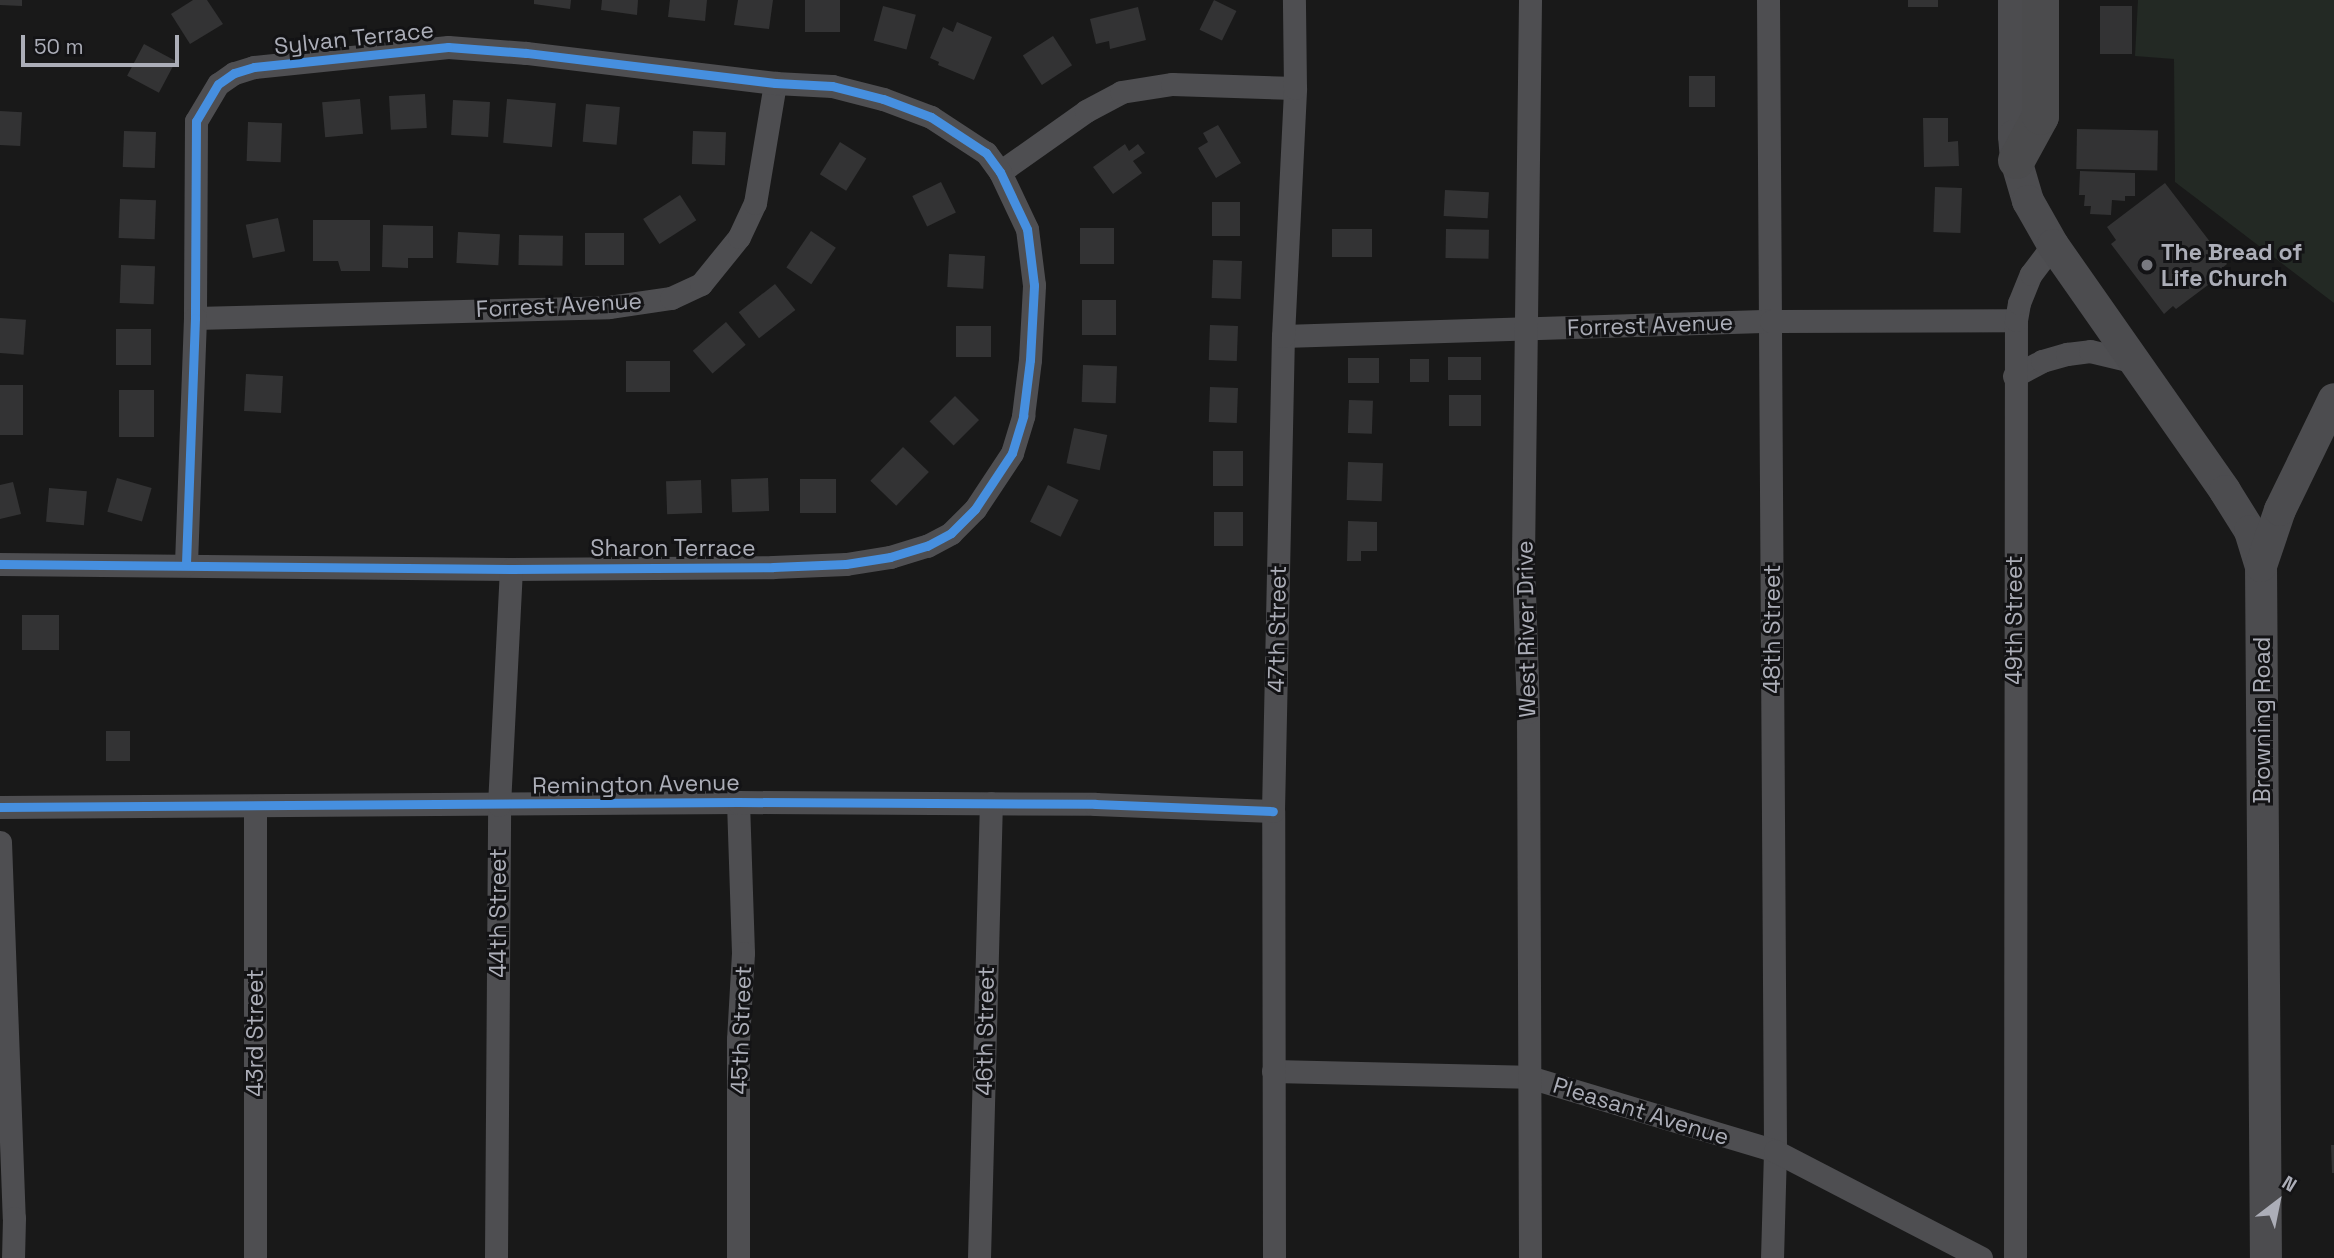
<!DOCTYPE html>
<style>
body{margin:0}
#map{position:relative;width:2334px;height:1258px;overflow:hidden;background:#191919;font-family:"Space Grotesk",sans-serif}
div>[style]{position:absolute}
[style*='--x']{left:calc(var(--x)*1px);top:calc(var(--y)*1px);width:calc(var(--w)*1px);rotate:calc(var(--a)*1deg)}
.green>*{inset:0;background:#232924}
.building>*{inset:0;background:#333334;transform-origin:0 0}
.street>*{height:23px;margin:-11.5px;padding:0 11.5px;transform-origin:11.5px;border-radius:11.5px;background:#4e4e51}
.secondary>*{height:32px;margin:-16px;padding:0 16px;transform-origin:16px;border-radius:16px;background:#4c4c4f}
.primary>*{height:37px;margin:-18.5px;padding:0 18.5px;transform-origin:18.5px;border-radius:18.5px;background:#4b4b4d}
.cycleway>*{height:9px;margin:-4.5px;padding:0 4.5px;transform-origin:4.5px;border-radius:4.5px;background:#468fdf}
.dots>*{width:19px;height:19px;translate:-50% -50%;box-sizing:border-box;border:4px solid #131315;border-radius:50%}
span{translate:-50% -50%;white-space:nowrap;text-align:center;line-height:1.15;-webkit-text-stroke:6px #131315;paint-order:stroke}
.street-label{font-size:23px;color:#acaeb8}
.poi-label{font-size:23px;color:#acaeb8;font-weight:700}
.left{translate:0 -50%;text-align:left}
.north{position:absolute;left:2243px;top:1167px;width:70px;height:70px;-webkit-text-stroke:5px #131315;paint-order:stroke;rotate:32deg;font-size:19px;font-weight:700;line-height:28px;text-align:center;color:#acaeb8}
.north::after{content:'';display:block;margin:auto;width:24px;height:32px;background:#acaeb8;clip-path:polygon(50% 0,100% 100%,50% 72%,0 100%)}
.scale{position:absolute;left:21px;top:35px;width:158px;height:32px;box-sizing:border-box;border:4px solid #acaeb8;border-top:0;padding-left:9px;font-size:21px;line-height:24px;white-space:nowrap;color:#acaeb8;-webkit-text-stroke:5px #131315;paint-order:stroke}
</style>
<div id="map">
<div class="green">
<div style="clip-path:polygon(2138px 0,2334px 0,2334px 303px,2175px 182px,2174px 59px,2135px 56px)"></div>
</div>
<div class="building">
<div style="clip-path:polygon(0 0,22px 0,22px 6px,0 5px)"></div>
<div style="clip-path:polygon(193px 0,207px 0,223px 24px,190px 44px,171px 14px)"></div>
<div style="clip-path:polygon(534px 0,571px 0,570px 9px,534px 4px)"></div>
<div style="clip-path:polygon(602px 0,638px 0,637px 15px,601px 10px)"></div>
<div style="clip-path:polygon(670px 0,707px 0,705px 21px,668px 17px)"></div>
<div style="clip-path:polygon(738px 0,773px 0,769px 29px,734px 25px)"></div>
<div style="left:805px;top:0;width:35px;height:32px"></div>
<div style="left:1214px;top:0;width:25px;height:33px;rotate:26deg"></div>
<div style="left:1908px;top:0;width:30px;height:7px"></div>
<div style="left:883px;top:6px;width:34px;height:36px;rotate:15deg"></div>
<div style="left:2100px;top:6px;width:32px;height:48px"></div>
<div style="clip-path:polygon(1138px 7px,1146px 40px,1110px 49px,1109px 41px,1096px 44px,1090px 19px)"></div>
<div style="clip-path:polygon(957px 22px,992px 37px,974px 80px,938px 65px,939px 62px,930px 58px,943px 27px,953px 32px)"></div>
<div style="left:1053px;top:36px;width:35px;height:36px;rotate:57deg"></div>
<div style="left:144px;top:44px;width:36px;height:36px;rotate:28deg"></div>
<div style="left:1715px;top:76px;width:31px;height:26px;rotate:90deg"></div>
<div style="left:425px;top:94px;width:34px;height:36px;rotate:87deg"></div>
<div style="left:360px;top:99px;width:35px;height:38px;rotate:85deg"></div>
<div style="left:507px;top:99px;width:49px;height:44px;rotate:5deg"></div>
<div style="left:453px;top:100px;width:37px;height:35px;rotate:3deg"></div>
<div style="left:586px;top:104px;width:34px;height:38px;rotate:5deg"></div>
<div style="left:0;top:111px;width:22px;height:34px;rotate:3deg"></div>
<div style="clip-path:polygon(1923px 118px,1948px 118px,1948px 142px,1958px 141px,1959px 166px,1924px 167px)"></div>
<div style="left:248px;top:122px;width:34px;height:39px;rotate:2deg"></div>
<div style="clip-path:polygon(1218px 125px,1241px 163px,1216px 178px,1198px 148px,1208px 142px,1203px 133px)"></div>
<div style="left:2077px;top:129px;width:81px;height:40px;rotate:1deg"></div>
<div style="left:124px;top:131px;width:32px;height:36px;rotate:2deg"></div>
<div style="left:693px;top:131px;width:33px;height:33px;rotate:2deg"></div>
<div style="left:840px;top:142px;width:31px;height:38px;rotate:32deg"></div>
<div style="clip-path:polygon(1125px 144px,1129px 151px,1138px 144px,1145px 153px,1133px 161px,1142px 173px,1113px 194px,1093px 167px)"></div>
<div style="clip-path:polygon(2080px 171px,2135px 173px,2135px 196px,2125px 196px,2125px 201px,2112px 200px,2111px 215px,2090px 214px,2091px 206px,2084px 206px,2085px 195px,2079px 195px)"></div>
<div style="left:941px;top:182px;width:34px;height:32px;rotate:64deg"></div>
<div style="clip-path:polygon(2165px 183px,2227px 264px,2217px 272px,2220px 276px,2176px 309px,2173px 306px,2164px 314px,2111px 244px,2116px 240px,2107px 227px)"></div>
<div style="left:1935px;top:187px;width:27px;height:45px;rotate:2deg"></div>
<div style="left:1445px;top:190px;width:44px;height:26px;rotate:3deg"></div>
<div style="left:680px;top:195px;width:30px;height:44px;rotate:57deg"></div>
<div style="left:120px;top:199px;width:36px;height:39px;rotate:2deg"></div>
<div style="left:1212px;top:202px;width:28px;height:34px"></div>
<div style="left:278px;top:218px;width:34px;height:33px;rotate:78deg"></div>
<div style="clip-path:polygon(313px 220px,370px 220px,370px 271px,341px 271px,338px 261px,313px 261px)"></div>
<div style="clip-path:polygon(383px 225px,433px 226px,433px 258px,408px 258px,408px 268px,382px 267px)"></div>
<div style="left:1080px;top:228px;width:34px;height:36px"></div>
<div style="left:1332px;top:229px;width:40px;height:28px"></div>
<div style="left:1446px;top:229px;width:43px;height:29px;rotate:1deg"></div>
<div style="left:811px;top:231px;width:30px;height:44px;rotate:34deg"></div>
<div style="left:458px;top:232px;width:42px;height:31px;rotate:3deg"></div>
<div style="left:585px;top:233px;width:39px;height:32px"></div>
<div style="left:519px;top:235px;width:44px;height:30px;rotate:1deg"></div>
<div style="left:949px;top:254px;width:36px;height:33px;rotate:3deg"></div>
<div style="left:1213px;top:260px;width:29px;height:38px;rotate:2deg"></div>
<div style="left:121px;top:265px;width:34px;height:38px;rotate:2deg"></div>
<div style="left:775px;top:284px;width:33px;height:46px;rotate:52deg"></div>
<div style="left:1082px;top:300px;width:34px;height:35px"></div>
<div style="left:0;top:318px;width:26px;height:35px;rotate:4deg"></div>
<div style="left:726px;top:322px;width:30px;height:44px;rotate:49deg"></div>
<div style="left:1210px;top:325px;width:28px;height:35px;rotate:2deg"></div>
<div style="left:956px;top:326px;width:35px;height:31px"></div>
<div style="left:116px;top:329px;width:35px;height:36px"></div>
<div style="left:1448px;top:357px;width:33px;height:23px"></div>
<div style="left:1348px;top:358px;width:31px;height:25px"></div>
<div style="left:1410px;top:359px;width:19px;height:23px"></div>
<div style="left:626px;top:361px;width:44px;height:31px"></div>
<div style="left:1083px;top:365px;width:34px;height:37px;rotate:2deg"></div>
<div style="left:246px;top:374px;width:37px;height:37px;rotate:3deg"></div>
<div style="left:0;top:385px;width:23px;height:50px"></div>
<div style="left:1210px;top:387px;width:28px;height:35px;rotate:2deg"></div>
<div style="left:119px;top:390px;width:35px;height:47px"></div>
<div style="left:1449px;top:395px;width:32px;height:31px"></div>
<div style="left:955px;top:396px;width:34px;height:36px;rotate:45deg"></div>
<div style="left:1349px;top:400px;width:24px;height:33px;rotate:2deg"></div>
<div style="left:1074px;top:428px;width:34px;height:36px;rotate:12deg"></div>
<div style="left:903px;top:447px;width:36px;height:47px;rotate:44deg"></div>
<div style="left:1213px;top:451px;width:30px;height:35px"></div>
<div style="left:1348px;top:462px;width:35px;height:38px;rotate:2deg"></div>
<div style="left:117px;top:478px;width:36px;height:35px;rotate:16deg"></div>
<div style="left:768px;top:478px;width:33px;height:37px;rotate:88deg"></div>
<div style="left:800px;top:479px;width:36px;height:34px"></div>
<div style="left:701px;top:480px;width:33px;height:35px;rotate:88deg"></div>
<div style="clip-path:polygon(13px 482px,21px 514px,0 519px,0 485px)"></div>
<div style="left:1048px;top:485px;width:34px;height:41px;rotate:26deg"></div>
<div style="left:49px;top:488px;width:38px;height:34px;rotate:5deg"></div>
<div style="left:1214px;top:512px;width:29px;height:34px"></div>
<div style="clip-path:polygon(1348px 521px,1377px 522px,1377px 551px,1361px 551px,1361px 561px,1347px 561px)"></div>
<div style="left:22px;top:615px;width:37px;height:35px"></div>
<div style="left:106px;top:731px;width:24px;height:30px"></div>
<div style="clip-path:polygon(2331px 1145px,2334px 1145px,2334px 1173px,2332px 1173px)"></div>
</div>
<div class="street">
<div style="--x:1768;--y:0;--w:1151;--a:89.65"></div>
<div style="--x:1775;--y:1151;--w:107;--a:91.6"></div>
<div style="--x:1000;--y:172;--w:105;--a:-35.3"></div>
<div style="--x:1086;--y:111;--w:40;--a:-28"></div>
<div style="--x:1121;--y:92;--w:52;--a:-8.9"></div>
<div style="--x:1172;--y:84;--w:123;--a:1.9"></div>
<div style="--x:195;--y:318;--w:414;--a:-1.5"></div>
<div style="--x:609;--y:307;--w:63;--a:-8.3"></div>
<div style="--x:671;--y:298;--w:33;--a:-25"></div>
<div style="--x:701;--y:284;--w:60;--a:-51"></div>
<div style="--x:739;--y:237;--w:38;--a:-65"></div>
<div style="--x:755;--y:203;--w:122;--a:-80.5"></div>
<div style="--x:1283;--y:336;--w:488;--a:-1.8"></div>
<div style="--x:1771;--y:321;--w:245;--a:-0.2"></div>
<div style="--x:2014;--y:376;--w:32;--a:-28"></div>
<div style="--x:2042;--y:361;--w:26;--a:-16"></div>
<div style="--x:2067;--y:354;--w:23;--a:-7"></div>
<div style="--x:2090;--y:351;--w:42;--a:13.7"></div>
<div style="--x:0;--y:564;--w:511;--a:0.56"></div>
<div style="--x:511;--y:569;--w:262;--a:-0.4"></div>
<div style="--x:773;--y:567;--w:73;--a:-2.4"></div>
<div style="--x:846;--y:564;--w:45;--a:-9"></div>
<div style="--x:890;--y:557;--w:39;--a:-17"></div>
<div style="--x:927;--y:546;--w:27;--a:-28"></div>
<div style="--x:951;--y:533;--w:34;--a:-45"></div>
<div style="--x:975;--y:509;--w:67;--a:-56.5"></div>
<div style="--x:1012;--y:453;--w:39;--a:-73"></div>
<div style="--x:1023;--y:416;--w:56;--a:-82.9"></div>
<div style="--x:1030;--y:360;--w:75;--a:-86.9"></div>
<div style="--x:1034;--y:285;--w:56;--a:-97.1"></div>
<div style="--x:1027;--y:229;--w:63;--a:-115.3"></div>
<div style="--x:1000;--y:172;--w:24;--a:-126"></div>
<div style="--x:986;--y:153;--w:66;--a:-146.8"></div>
<div style="--x:931;--y:117;--w:51;--a:-159.4"></div>
<div style="--x:883;--y:99;--w:53;--a:-165.7"></div>
<div style="--x:832;--y:86;--w:57;--a:-177"></div>
<div style="--x:775;--y:83;--w:251;--a:-173.1"></div>
<div style="--x:526;--y:53;--w:78;--a:-175.6"></div>
<div style="--x:448;--y:47;--w:195;--a:174.1"></div>
<div style="--x:254;--y:67;--w:21;--a:163"></div>
<div style="--x:234;--y:73;--w:19;--a:145"></div>
<div style="--x:218;--y:84;--w:43;--a:120.7"></div>
<div style="--x:196;--y:121;--w:197;--a:90.3"></div>
<div style="--x:195;--y:318;--w:247;--a:92.1"></div>
<div style="--x:738;--y:802;--w:151;--a:88.1"></div>
<div style="--x:743;--y:953;--w:86;--a:93.3"></div>
<div style="--x:738;--y:1039;--w:219;--a:90"></div>
<div style="--x:0;--y:807;--w:738;--a:-0.39"></div>
<div style="--x:738;--y:802;--w:357;--a:0.3"></div>
<div style="--x:1095;--y:804;--w:178;--a:2.3"></div>
<div style="--x:255;--y:807;--w:451;--a:90"></div>
<div style="--x:0;--y:842;--w:376;--a:87.9"></div>
<div style="--x:14;--y:1218;--w:40;--a:91.4"></div>
<div style="--x:1273;--y:1071;--w:256;--a:1.3"></div>
<div style="--x:1529;--y:1077;--w:257;--a:16.7"></div>
<div style="--x:1775;--y:1151;--w:232;--a:27.4"></div>
<div style="--x:496;--y:1258;--w:453;--a:-89.6"></div>
<div style="--x:499;--y:805;--w:236;--a:-87.1"></div>
<div style="--x:979;--y:1258;--w:455;--a:-88.5"></div>
<div style="--x:1274;--y:1258;--w:447;--a:-90.1"></div>
<div style="--x:1273;--y:811;--w:475;--a:-88.8"></div>
<div style="--x:1283;--y:336;--w:248;--a:-87.2"></div>
<div style="--x:1295;--y:88;--w:88;--a:-90.7"></div>
<div style="--x:1530;--y:1258;--w:546;--a:-90.21"></div>
<div style="--x:1528;--y:712;--w:154;--a:-91.9"></div>
<div style="--x:1523;--y:558;--w:558;--a:-89.28"></div>
<div style="--x:2015;--y:1258;--w:938;--a:-89.94"></div>
<div style="--x:2016;--y:320;--w:17;--a:-80"></div>
<div style="--x:2019;--y:303;--w:31;--a:-68"></div>
<div style="--x:2031;--y:274;--w:36;--a:-53"></div>
</div>
<div class="secondary">
<div style="--x:2014;--y:0;--w:136;--a:90"></div>
<div style="--x:2014;--y:136;--w:24;--a:85"></div>
<div style="--x:2016;--y:160;--w:43;--a:73.7"></div>
<div style="--x:2028;--y:201;--w:51;--a:60.4"></div>
<div style="--x:2053;--y:245;--w:300;--a:55"></div>
<div style="--x:2225;--y:491;--w:47;--a:58"></div>
<div style="--x:2250;--y:531;--w:37;--a:73"></div>
<div style="--x:2261;--y:566;--w:692;--a:89.59"></div>
<div style="--x:2261;--y:566;--w:59;--a:-71.3"></div>
<div style="--x:2280;--y:510;--w:123;--a:-64.1"></div>
</div>
<div class="primary">
<div style="--x:2016;--y:160;--w:50;--a:-61.4"></div>
<div style="--x:2040;--y:116;--w:116;--a:-90"></div>
</div>
<div class="cycleway">
<div style="--x:0;--y:564;--w:511;--a:0.56"></div>
<div style="--x:511;--y:569;--w:262;--a:-0.4"></div>
<div style="--x:773;--y:567;--w:73;--a:-2.4"></div>
<div style="--x:846;--y:564;--w:45;--a:-9"></div>
<div style="--x:890;--y:557;--w:39;--a:-17"></div>
<div style="--x:927;--y:546;--w:27;--a:-28"></div>
<div style="--x:951;--y:533;--w:34;--a:-45"></div>
<div style="--x:975;--y:509;--w:67;--a:-56.5"></div>
<div style="--x:1012;--y:453;--w:39;--a:-73"></div>
<div style="--x:1023;--y:416;--w:56;--a:-82.9"></div>
<div style="--x:1030;--y:360;--w:75;--a:-86.9"></div>
<div style="--x:1034;--y:285;--w:56;--a:-97.1"></div>
<div style="--x:1027;--y:229;--w:63;--a:-115.3"></div>
<div style="--x:1000;--y:172;--w:24;--a:-126"></div>
<div style="--x:986;--y:153;--w:66;--a:-146.8"></div>
<div style="--x:931;--y:117;--w:51;--a:-159.4"></div>
<div style="--x:883;--y:99;--w:53;--a:-165.7"></div>
<div style="--x:832;--y:86;--w:57;--a:-177"></div>
<div style="--x:775;--y:83;--w:251;--a:-173.1"></div>
<div style="--x:526;--y:53;--w:78;--a:-175.6"></div>
<div style="--x:448;--y:47;--w:195;--a:174.1"></div>
<div style="--x:254;--y:67;--w:21;--a:163"></div>
<div style="--x:234;--y:73;--w:19;--a:145"></div>
<div style="--x:218;--y:84;--w:43;--a:120.7"></div>
<div style="--x:196;--y:121;--w:197;--a:90.3"></div>
<div style="--x:195;--y:318;--w:247;--a:92.1"></div>
<div style="--x:0;--y:807;--w:738;--a:-0.39"></div>
<div style="--x:738;--y:802;--w:357;--a:0.3"></div>
<div style="--x:1095;--y:804;--w:178;--a:2.3"></div>
</div>
<div class="dots">
<div style="left:2147px;top:265px;background:#797a80"></div>
</div>
<div class="street-label">
<span style="left:354px;top:38px;rotate:-6deg">Sylvan Terrace</span>
<span style="left:559px;top:305px;rotate:-3deg">Forrest Avenue</span>
<span style="left:1650px;top:325px;rotate:-2deg">Forrest Avenue</span>
<span style="left:673px;top:548px">Sharon Terrace</span>
<span style="left:2014px;top:620px;rotate:-90deg">49th Street</span>
<span style="left:1277px;top:629px;rotate:-89deg">47th Street</span>
<span style="left:1526px;top:629px;rotate:-91deg">West River Drive</span>
<span style="left:1772px;top:629px;rotate:-90deg">48th Street</span>
<span style="left:2262px;top:720px;rotate:-90deg">Browning Road</span>
<span style="left:636px;top:784px;rotate:-1deg">Remington Avenue</span>
<span style="left:498px;top:913px;rotate:-90deg">44th Street</span>
<span style="left:741px;top:1030px;rotate:-88deg">45th Street</span>
<span style="left:985px;top:1031px;rotate:-89deg">46th Street</span>
<span style="left:255px;top:1033px;rotate:-90deg">43rd Street</span>
<span style="left:1641px;top:1111px;rotate:17deg">Pleasant Avenue</span>
</div>
<div class="poi-label">
<span class="left" style="left:2161px;top:265px">The Bread of<br>Life Church</span>
</div>
<div class="north">N</div>
<div class="scale">50 m</div>
</div>
